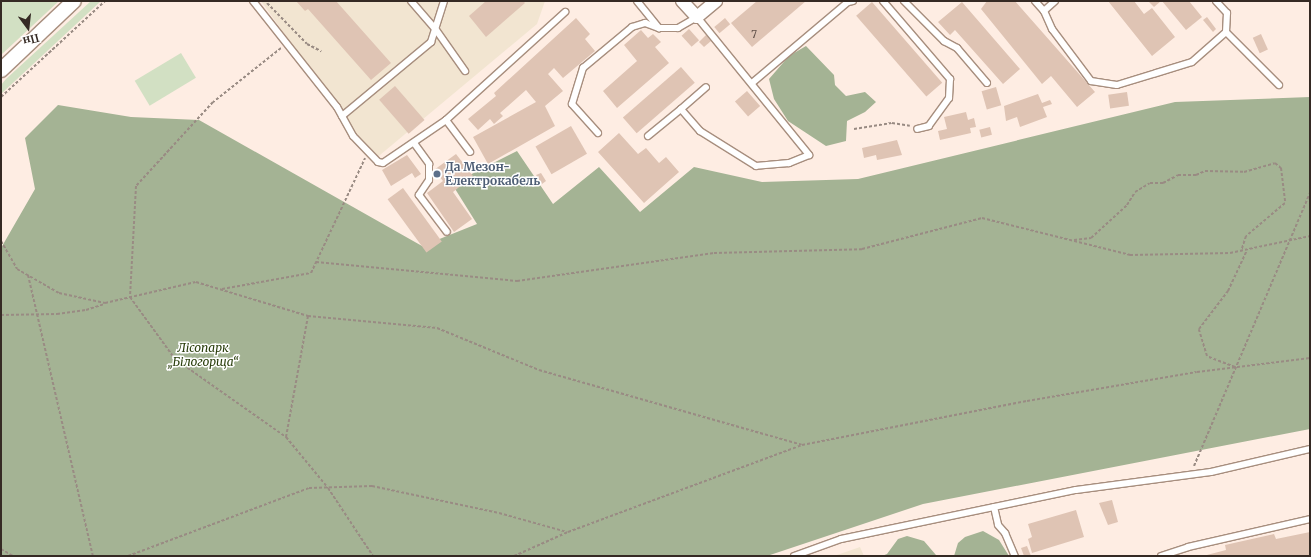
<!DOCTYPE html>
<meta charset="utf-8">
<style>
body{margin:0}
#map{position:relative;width:1311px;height:557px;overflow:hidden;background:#feede3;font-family:Merriweather,serif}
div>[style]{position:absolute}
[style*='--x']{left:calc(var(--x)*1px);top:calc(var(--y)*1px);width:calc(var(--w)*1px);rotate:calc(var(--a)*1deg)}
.industrial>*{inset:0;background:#f2e5d1}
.green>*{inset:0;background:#d2e0c3;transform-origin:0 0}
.forest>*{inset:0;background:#a4b394}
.building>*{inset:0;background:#dfc4b4;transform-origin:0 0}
.path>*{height:2px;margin-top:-1px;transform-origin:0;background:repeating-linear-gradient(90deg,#998b83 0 3px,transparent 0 5px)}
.roads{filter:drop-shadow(1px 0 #a78e7e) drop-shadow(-1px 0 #a78e7e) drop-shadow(0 1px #a78e7e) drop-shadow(0 -1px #a78e7e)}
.service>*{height:6px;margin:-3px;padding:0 3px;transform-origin:3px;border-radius:3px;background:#fff}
.minor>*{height:12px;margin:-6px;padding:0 6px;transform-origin:6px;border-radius:6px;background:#fff}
.tertiary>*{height:14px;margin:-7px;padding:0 7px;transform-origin:7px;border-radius:7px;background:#fff}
.dots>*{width:11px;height:11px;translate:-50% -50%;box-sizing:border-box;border:2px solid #fff;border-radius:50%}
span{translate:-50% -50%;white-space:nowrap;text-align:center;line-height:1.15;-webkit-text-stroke:3px #fff;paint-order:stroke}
.number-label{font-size:10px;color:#605048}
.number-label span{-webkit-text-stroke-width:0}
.service-label{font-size:12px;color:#4e5e75;font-weight:700}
.left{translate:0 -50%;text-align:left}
.park-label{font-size:12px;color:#2a3e0c;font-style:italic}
.frame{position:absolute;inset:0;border:2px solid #352a24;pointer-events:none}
.north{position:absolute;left:8px;top:8px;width:40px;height:40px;-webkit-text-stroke:3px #fff;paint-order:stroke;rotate:165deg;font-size:11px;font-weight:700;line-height:16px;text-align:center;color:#352a24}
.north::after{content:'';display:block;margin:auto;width:14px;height:18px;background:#352a24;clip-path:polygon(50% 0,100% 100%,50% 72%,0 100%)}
</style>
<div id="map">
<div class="industrial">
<div style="clip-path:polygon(261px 1px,545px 1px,537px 24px,374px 160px)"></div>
<div style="clip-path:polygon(860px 547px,864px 556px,833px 556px,840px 554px)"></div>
</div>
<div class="green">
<div style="clip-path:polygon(1px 1px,59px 1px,1px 55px)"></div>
<div style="clip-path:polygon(91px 1px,101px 1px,1px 94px,1px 85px,6px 79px)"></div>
<div style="left:181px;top:53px;width:29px;height:54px;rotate:59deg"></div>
</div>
<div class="forest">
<div style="clip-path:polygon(806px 46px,834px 75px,835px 85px,846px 96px,865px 92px,876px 102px,865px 112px,847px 121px,846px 141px,826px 146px,788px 121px,774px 99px,769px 79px,789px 56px)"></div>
<div style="clip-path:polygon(1310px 97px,1310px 429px,923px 504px,767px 556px,1px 556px,1px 248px,35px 189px,25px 138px,58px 105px,131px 117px,199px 120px,422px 246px,477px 224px,452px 184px,517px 151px,553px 204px,599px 167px,640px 212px,694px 167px,762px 182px,858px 179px,1175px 102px)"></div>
<div style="clip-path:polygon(983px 531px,999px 540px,1009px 556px,954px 556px,958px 543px,965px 537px)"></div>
<div style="clip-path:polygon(907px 536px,924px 541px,936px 555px,882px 556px,887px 554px,898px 539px)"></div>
</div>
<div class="building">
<div style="clip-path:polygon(296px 1px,336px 1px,391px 63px,371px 80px,308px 9px,305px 11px)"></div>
<div style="clip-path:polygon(486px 1px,523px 1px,525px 3px,486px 37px,469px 16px)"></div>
<div style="clip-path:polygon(757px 1px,806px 1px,752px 47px,731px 23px)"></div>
<div style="clip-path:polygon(987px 1px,1015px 1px,1095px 92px,1077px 107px,1051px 76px,1042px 84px,981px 9px)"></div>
<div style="clip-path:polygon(1108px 1px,1134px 1px,1144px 14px,1152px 8px,1175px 37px,1152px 56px)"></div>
<div style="clip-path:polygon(1148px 1px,1161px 1px,1154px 7px)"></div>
<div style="clip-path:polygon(1162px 1px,1189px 1px,1202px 17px,1186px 30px)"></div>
<div style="left:872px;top:2px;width:107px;height:21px;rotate:49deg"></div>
<div style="clip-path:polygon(962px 2px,1020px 69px,1003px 84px,955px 30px,950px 35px,938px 22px)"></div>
<div style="clip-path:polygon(1207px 17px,1216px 29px,1213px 32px,1203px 20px)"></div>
<div style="clip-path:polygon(576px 18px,590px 34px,585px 39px,595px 51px,563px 78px,554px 68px,548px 74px,563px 91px,545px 106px,555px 126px,488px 164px,473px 137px,536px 102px,526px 90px,500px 113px,503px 116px,494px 124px,490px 119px,478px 130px,468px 119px,496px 96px,494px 93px)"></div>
<div style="left:725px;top:18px;width:8px;height:14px;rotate:50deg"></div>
<div style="left:689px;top:29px;width:15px;height:10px;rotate:48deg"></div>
<div style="clip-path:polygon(641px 30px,648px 38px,653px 34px,661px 42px,655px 47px,669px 63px,617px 108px,603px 91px,637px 61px,624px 45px)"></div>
<div style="left:1261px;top:34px;width:17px;height:9px;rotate:66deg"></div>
<div style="clip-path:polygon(706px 35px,711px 41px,704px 47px,699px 42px)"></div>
<div style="left:681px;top:67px;width:21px;height:77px;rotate:49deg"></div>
<div style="left:395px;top:86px;width:45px;height:21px;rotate:49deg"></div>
<div style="left:996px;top:87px;width:19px;height:15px;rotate:74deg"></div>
<div style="left:747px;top:91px;width:20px;height:16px;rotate:49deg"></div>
<div style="left:1127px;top:92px;width:14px;height:19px;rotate:82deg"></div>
<div style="clip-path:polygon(1038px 94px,1042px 103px,1050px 100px,1052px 104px,1043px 107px,1047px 117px,1020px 127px,1017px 117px,1006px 121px,1004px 106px)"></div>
<div style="clip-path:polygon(966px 112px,968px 120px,974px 118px,976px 127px,970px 128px,971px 133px,940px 140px,938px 131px,947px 129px,944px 117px)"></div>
<div style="left:571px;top:126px;width:32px;height:41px;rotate:60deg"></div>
<div style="left:990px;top:127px;width:8px;height:11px;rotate:76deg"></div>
<div style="clip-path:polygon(619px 133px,638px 154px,646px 148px,659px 163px,666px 157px,679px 172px,644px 203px,598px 152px)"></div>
<div style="clip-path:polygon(897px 140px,902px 155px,877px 160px,876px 155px,864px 158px,862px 148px)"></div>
<div style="clip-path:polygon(456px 154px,473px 176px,453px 192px,472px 219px,454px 232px,427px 193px,443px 181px,434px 170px)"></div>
<div style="clip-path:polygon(407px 155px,421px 174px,415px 178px,412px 173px,391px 186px,382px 170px)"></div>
<div style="clip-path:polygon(541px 173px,546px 181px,542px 184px,536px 175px)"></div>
<div style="left:403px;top:188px;width:66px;height:19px;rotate:54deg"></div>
<div style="clip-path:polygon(1112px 500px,1118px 522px,1108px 525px,1099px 503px)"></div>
<div style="clip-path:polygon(1076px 510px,1084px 537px,1032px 553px,1028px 539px,1032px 537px,1028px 524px)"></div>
<div style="clip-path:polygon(1310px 532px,1310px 556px,1203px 556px,1226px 550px,1225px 545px,1274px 534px,1276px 539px)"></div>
<div style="clip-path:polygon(1027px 546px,1031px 556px,1024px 556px,1021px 548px)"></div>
</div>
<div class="path">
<div style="--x:267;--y:3;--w:57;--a:45.7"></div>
<div style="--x:307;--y:44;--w:16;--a:27"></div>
<div style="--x:281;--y:48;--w:87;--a:141.5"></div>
<div style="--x:213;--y:102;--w:114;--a:132.5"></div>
<div style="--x:136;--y:186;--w:111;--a:93.1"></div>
<div style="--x:130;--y:297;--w:77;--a:54"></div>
<div style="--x:175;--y:359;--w:136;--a:35.1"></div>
<div style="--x:286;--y:437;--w:66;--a:50.5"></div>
<div style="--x:328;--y:488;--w:82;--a:56.5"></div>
<div style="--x:1;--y:97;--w:142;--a:-42.7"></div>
<div style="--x:854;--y:129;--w:38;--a:-9"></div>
<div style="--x:892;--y:123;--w:18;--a:9"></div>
<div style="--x:1074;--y:240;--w:17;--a:-7"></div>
<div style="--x:1091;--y:238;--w:49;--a:-42.5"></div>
<div style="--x:1127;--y:205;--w:15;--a:-58"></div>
<div style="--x:1135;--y:192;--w:17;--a:-31"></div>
<div style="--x:1150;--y:183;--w:13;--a:0"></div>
<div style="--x:1163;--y:183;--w:17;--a:-28"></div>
<div style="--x:1178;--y:175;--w:18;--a:0"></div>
<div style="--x:1196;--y:175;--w:10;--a:-24"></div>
<div style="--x:1205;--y:171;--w:39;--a:1"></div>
<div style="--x:1244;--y:172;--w:32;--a:-16"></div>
<div style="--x:1275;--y:163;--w:8;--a:40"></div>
<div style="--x:1281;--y:168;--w:35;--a:83"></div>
<div style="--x:1285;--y:203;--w:51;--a:139.8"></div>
<div style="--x:1246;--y:236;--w:16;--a:108"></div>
<div style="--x:1;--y:241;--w:32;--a:60"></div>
<div style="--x:17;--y:269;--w:48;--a:29.7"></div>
<div style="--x:59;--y:293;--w:47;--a:12.3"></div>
<div style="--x:105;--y:303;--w:93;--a:-13"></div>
<div style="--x:196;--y:282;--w:117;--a:16.9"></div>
<div style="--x:308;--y:316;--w:130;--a:5.3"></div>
<div style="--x:437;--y:328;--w:110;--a:22.4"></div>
<div style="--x:539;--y:370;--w:273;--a:15.9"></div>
<div style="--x:316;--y:262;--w:202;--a:5.4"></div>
<div style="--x:517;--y:281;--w:199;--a:-8.1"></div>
<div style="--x:714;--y:253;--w:148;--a:-1.5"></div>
<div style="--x:862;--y:249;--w:124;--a:-14.5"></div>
<div style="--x:982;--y:218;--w:153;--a:14"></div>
<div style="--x:1130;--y:255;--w:100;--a:-1.1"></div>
<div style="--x:1230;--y:253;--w:82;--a:-12"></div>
<div style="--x:28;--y:275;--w:288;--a:77"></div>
<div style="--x:222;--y:289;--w:90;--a:-10.2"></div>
<div style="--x:311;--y:273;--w:127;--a:-64.8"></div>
<div style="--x:1;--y:315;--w:56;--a:-1"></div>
<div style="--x:57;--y:314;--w:29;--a:-8"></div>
<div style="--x:86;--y:310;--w:19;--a:-18"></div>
<div style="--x:1235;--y:367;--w:30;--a:-159"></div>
<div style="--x:1207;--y:356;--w:28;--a:-107"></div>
<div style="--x:1199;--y:329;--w:48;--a:-52.7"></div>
<div style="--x:1228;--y:291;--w:45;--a:-65.1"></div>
<div style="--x:286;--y:437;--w:123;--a:-79.7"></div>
<div style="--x:1194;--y:466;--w:297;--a:-67"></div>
<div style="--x:1;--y:549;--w:14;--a:30"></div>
<div style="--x:128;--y:556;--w:193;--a:-20.6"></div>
<div style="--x:309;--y:488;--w:63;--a:-1.8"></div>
<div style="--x:372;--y:486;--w:130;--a:12"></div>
<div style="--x:499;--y:513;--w:71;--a:15.6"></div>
<div style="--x:514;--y:556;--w:59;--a:-24"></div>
<div style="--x:568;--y:532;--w:250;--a:-20.4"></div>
<div style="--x:802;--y:445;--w:229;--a:-11.1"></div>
<div style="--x:1027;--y:401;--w:172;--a:-9.7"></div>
<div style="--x:1197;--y:372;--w:114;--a:-7.1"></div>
</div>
<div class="roads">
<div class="service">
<div style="--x:253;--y:1;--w:135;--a:51.6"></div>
<div style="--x:337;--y:107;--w:33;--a:61"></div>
<div style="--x:353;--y:136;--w:36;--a:46"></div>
<div style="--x:378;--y:162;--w:5;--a:11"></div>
<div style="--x:383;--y:163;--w:76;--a:-34.3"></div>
<div style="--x:446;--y:120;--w:161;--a:-42.2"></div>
<div style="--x:411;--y:1;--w:35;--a:49"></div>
<div style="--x:434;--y:27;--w:54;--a:54.8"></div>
<div style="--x:637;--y:1;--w:35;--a:51"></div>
<div style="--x:883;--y:1;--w:103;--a:49.3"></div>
<div style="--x:950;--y:79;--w:19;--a:93"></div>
<div style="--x:949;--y:98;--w:34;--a:126"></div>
<div style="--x:929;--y:126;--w:12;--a:166"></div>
<div style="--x:904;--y:1;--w:57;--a:45"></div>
<div style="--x:944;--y:41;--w:15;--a:28"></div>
<div style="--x:957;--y:48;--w:46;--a:49.4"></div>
<div style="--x:1035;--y:1;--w:13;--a:48"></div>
<div style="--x:1055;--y:1;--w:15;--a:138"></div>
<div style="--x:1044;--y:11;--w:20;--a:66"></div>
<div style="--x:1052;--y:29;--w:65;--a:53.1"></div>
<div style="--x:1091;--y:81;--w:26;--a:9"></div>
<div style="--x:1117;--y:85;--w:78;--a:-17"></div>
<div style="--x:1192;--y:62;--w:45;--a:-41.4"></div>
<div style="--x:1226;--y:32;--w:19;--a:-87"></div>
<div style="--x:1227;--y:13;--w:16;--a:-133"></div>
<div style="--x:1226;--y:32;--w:75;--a:45"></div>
<div style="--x:752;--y:83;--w:126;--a:-40.2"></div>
<div style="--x:848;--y:2;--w:5;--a:-11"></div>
<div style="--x:342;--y:116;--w:116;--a:-39.7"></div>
<div style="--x:431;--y:42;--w:43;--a:-72.4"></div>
<div style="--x:446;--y:120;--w:40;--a:53"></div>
<div style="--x:598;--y:133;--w:39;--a:-132"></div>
<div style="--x:572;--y:104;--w:38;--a:-73"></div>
<div style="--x:583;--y:68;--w:64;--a:-39.9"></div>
<div style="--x:632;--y:27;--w:14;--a:-17"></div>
<div style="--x:645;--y:23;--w:15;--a:20"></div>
<div style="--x:659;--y:28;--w:19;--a:0"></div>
<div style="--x:678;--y:28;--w:22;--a:-30"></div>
<div style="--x:697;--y:17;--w:178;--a:50.9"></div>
<div style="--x:809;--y:155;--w:22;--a:158"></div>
<div style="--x:789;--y:163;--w:33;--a:175"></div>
<div style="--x:756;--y:166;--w:66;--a:-148"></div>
<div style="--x:700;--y:131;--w:29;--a:-131"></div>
<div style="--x:681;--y:109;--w:33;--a:-41"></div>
<div style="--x:648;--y:136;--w:43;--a:-39.3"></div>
<div style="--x:414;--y:143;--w:26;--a:54"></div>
<div style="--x:429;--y:164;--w:16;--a:90"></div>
<div style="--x:429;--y:180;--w:18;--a:124"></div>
<div style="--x:419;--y:195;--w:46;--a:52.9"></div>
<div style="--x:994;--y:507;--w:18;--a:77"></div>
<div style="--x:998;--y:525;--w:11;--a:49"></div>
<div style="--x:1005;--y:533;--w:25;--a:67"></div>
<div style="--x:794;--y:556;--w:50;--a:-19.9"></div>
<div style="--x:841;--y:539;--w:240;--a:-11.8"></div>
<div style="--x:1076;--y:490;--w:136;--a:-7.6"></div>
<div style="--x:1211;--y:472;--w:102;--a:-13.1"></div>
<div style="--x:1161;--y:556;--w:28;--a:-18"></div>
<div style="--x:1188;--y:547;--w:125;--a:-12.9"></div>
</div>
<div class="minor">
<div style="--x:682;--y:1;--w:22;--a:47"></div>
<div style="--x:697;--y:17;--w:25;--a:-40"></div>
</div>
<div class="tertiary">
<div style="--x:1;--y:70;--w:100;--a:-43.4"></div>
</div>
</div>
<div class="dots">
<div style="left:437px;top:174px;background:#5c6f8a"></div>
</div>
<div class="number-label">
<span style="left:754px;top:35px">7</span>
</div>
<div class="service-label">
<span class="left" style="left:445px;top:174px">Да Мезон-<br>Електрокабель</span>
</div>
<div class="park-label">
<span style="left:203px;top:355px">Лісопарк<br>„Білогорща“</span>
</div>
<div class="frame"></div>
<div class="north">Пн</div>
</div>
